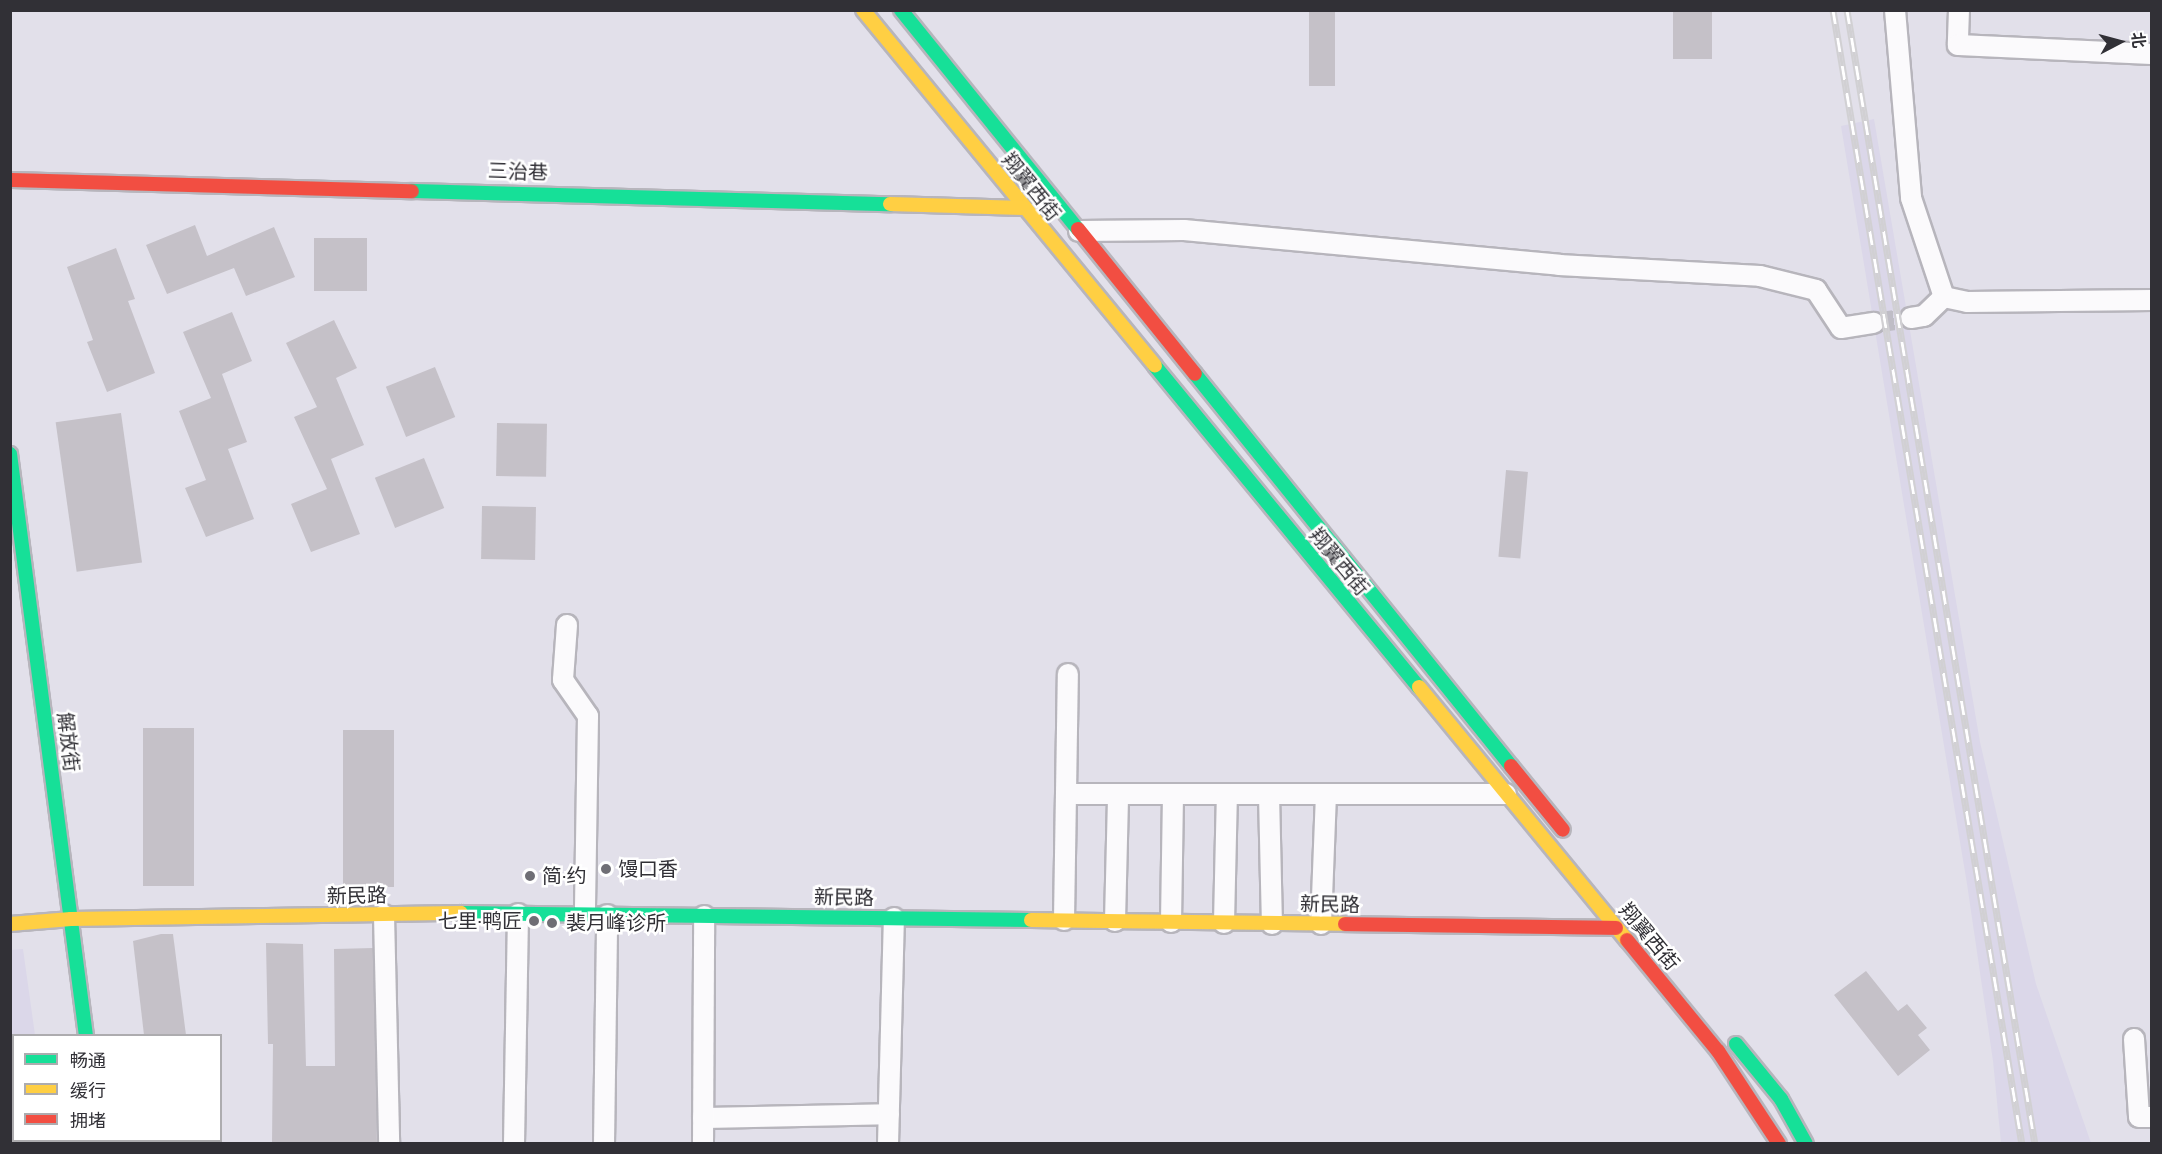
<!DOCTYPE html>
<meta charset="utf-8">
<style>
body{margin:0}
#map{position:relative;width:2162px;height:1154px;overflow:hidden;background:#e2e0ea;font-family:"Zilla Slab","Noto Sans SC",serif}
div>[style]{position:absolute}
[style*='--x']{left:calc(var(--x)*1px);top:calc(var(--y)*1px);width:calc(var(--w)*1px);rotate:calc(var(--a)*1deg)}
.built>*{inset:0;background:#dbd7e9}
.building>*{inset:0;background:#c5c1c8;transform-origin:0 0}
.street-tunnel>*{height:20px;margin-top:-10px;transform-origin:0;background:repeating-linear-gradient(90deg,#bfbdc6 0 20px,transparent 0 30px)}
.roads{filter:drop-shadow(2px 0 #b7b5bc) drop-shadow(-2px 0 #b7b5bc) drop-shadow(0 2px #b7b5bc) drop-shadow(0 -2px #b7b5bc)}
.street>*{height:20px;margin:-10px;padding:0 10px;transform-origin:10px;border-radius:10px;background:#fbfafc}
.fast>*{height:14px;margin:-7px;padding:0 7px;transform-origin:7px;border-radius:7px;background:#16e098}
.slow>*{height:14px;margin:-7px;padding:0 7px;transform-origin:7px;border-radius:7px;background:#ffcf43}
.jam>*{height:14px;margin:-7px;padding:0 7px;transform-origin:7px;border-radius:7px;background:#f24e42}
.rail>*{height:7px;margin-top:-3.5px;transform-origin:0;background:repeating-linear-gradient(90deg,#fff 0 14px,#d1d0d3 0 28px);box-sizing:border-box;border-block:2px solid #d1d0d3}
.dots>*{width:16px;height:16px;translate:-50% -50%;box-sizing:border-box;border:3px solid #fff;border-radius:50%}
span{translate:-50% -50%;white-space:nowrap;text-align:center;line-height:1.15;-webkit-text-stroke:5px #fff;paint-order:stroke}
.street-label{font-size:20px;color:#313036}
.poi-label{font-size:20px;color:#313036}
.left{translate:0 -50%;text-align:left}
.right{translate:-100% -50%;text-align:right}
.frame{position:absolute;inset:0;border:12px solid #313036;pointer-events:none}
.legend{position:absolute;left:12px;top:1034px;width:210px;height:108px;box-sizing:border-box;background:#fff;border:2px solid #adacaf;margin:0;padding:8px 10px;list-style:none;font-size:18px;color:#313036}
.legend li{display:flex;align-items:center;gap:12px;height:30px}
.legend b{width:30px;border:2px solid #adacaf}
.north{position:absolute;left:2090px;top:12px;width:60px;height:60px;-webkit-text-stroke:4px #fff;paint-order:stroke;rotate:84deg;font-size:16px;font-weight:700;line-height:24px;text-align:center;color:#313036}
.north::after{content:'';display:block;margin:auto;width:21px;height:27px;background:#313036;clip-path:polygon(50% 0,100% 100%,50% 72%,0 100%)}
</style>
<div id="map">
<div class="built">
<div style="clip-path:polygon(1874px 119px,1980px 742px,2036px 984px,2091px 1143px,2001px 1143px,1993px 1061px,1967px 884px,1841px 126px)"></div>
<div style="clip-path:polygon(23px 949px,35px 1035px,14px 1036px,14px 1140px,51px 1143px,11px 1143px,11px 950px)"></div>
</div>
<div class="building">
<div style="left:1309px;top:10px;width:26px;height:76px"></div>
<div style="left:1673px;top:10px;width:39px;height:49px"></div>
<div style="clip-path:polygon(195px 225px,207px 256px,274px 227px,295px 277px,246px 296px,234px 268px,167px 294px,146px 245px)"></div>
<div style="left:314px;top:238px;width:53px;height:53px"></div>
<div style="clip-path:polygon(116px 248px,135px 299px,128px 301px,155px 373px,107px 392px,87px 342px,93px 340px,67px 267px)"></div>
<div style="clip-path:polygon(232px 312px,252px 361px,222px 374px,247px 442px,228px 449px,254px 519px,206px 537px,185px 488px,206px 480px,179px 411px,211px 398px,183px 332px)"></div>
<div style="clip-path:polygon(334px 320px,357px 368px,336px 378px,364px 445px,331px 459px,360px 534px,311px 552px,291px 504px,327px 489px,294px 417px,317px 407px,286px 343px)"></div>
<div style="left:435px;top:367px;width:54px;height:53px;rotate:68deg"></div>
<div style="left:121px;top:413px;width:151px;height:66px;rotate:82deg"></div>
<div style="left:497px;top:423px;width:50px;height:53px;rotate:1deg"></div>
<div style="left:424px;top:458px;width:54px;height:53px;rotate:68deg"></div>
<div style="left:1506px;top:470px;width:22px;height:87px;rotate:5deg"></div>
<div style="left:482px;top:506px;width:54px;height:53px;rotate:1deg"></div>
<div style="left:143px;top:728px;width:51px;height:158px"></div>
<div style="left:343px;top:730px;width:51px;height:157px"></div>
<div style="clip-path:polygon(161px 934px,173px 934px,186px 1035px,144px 1035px,133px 941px)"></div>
<div style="clip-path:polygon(266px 943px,303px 944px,306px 1066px,335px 1066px,334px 949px,373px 948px,377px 1143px,272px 1143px,273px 1044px,268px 1044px)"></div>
<div style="clip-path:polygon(1866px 971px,1898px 1011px,1907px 1004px,1927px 1028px,1918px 1035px,1930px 1050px,1898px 1076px,1834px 995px)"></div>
</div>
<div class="street-tunnel">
<div style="--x:1874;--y:323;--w:37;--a:-8"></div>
</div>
<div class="roads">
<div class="street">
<div style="--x:1895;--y:10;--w:189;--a:85.1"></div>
<div style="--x:1911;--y:198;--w:104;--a:71.6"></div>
<div style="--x:1959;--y:10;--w:35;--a:92"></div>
<div style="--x:1958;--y:45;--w:194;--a:2.7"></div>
<div style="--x:1079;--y:231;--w:105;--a:-0.5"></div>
<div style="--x:1184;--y:230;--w:377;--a:5.3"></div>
<div style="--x:1559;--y:265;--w:201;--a:3.1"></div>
<div style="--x:1760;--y:276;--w:58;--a:14"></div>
<div style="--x:1816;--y:290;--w:45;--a:56.7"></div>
<div style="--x:1841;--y:328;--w:33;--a:-9"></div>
<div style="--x:1944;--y:297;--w:24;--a:12"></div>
<div style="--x:1967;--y:302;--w:185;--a:-0.6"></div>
<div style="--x:1911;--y:318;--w:13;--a:-9"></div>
<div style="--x:1924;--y:316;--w:28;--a:-44"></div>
<div style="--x:567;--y:625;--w:55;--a:94.2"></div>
<div style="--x:563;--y:680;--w:44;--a:55.2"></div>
<div style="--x:588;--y:716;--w:199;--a:90.9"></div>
<div style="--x:1067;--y:794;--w:439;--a:0"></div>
<div style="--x:1269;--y:794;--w:130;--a:88.7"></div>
<div style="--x:384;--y:915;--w:229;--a:88.7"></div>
<div style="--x:1064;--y:920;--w:246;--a:-89.1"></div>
<div style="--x:1115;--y:921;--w:127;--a:-88.6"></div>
<div style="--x:1171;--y:922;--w:128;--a:-89.1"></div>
<div style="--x:1224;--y:923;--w:129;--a:-88.7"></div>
<div style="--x:1321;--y:924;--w:130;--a:-87.8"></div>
<div style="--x:2134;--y:1039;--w:78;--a:86.3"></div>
<div style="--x:2139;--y:1117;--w:13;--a:0"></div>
<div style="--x:703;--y:1118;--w:186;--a:-1.2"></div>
<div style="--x:514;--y:1144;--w:230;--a:-89"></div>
<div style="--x:604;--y:1144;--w:229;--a:-89.2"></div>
<div style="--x:703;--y:1144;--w:228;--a:-89.7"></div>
<div style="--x:888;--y:1144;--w:226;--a:-88.5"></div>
</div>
<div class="fast">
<div style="--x:901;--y:10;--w:282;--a:51.1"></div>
<div style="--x:412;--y:191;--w:478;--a:1.6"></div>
<div style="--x:1155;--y:366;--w:416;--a:50.6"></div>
<div style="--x:1195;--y:374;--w:504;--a:51.13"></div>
<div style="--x:10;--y:454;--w:587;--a:82.56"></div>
<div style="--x:461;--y:913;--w:570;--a:0.7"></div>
<div style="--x:1736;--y:1044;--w:71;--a:50.7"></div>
<div style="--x:1781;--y:1099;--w:51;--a:60.9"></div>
<div style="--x:100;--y:1140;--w:4;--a:90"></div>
</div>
<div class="slow">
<div style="--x:863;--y:10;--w:460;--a:50.6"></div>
<div style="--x:890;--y:204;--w:133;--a:1.7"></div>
<div style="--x:1419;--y:687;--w:328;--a:50.6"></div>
<div style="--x:1031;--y:920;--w:314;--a:0.7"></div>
<div style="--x:10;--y:924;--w:61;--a:-4.7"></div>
<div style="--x:71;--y:919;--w:390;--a:-0.9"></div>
</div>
<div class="jam">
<div style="--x:10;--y:180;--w:402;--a:1.6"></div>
<div style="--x:1078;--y:229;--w:186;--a:51.1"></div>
<div style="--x:1511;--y:766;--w:82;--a:50.9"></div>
<div style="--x:1345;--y:924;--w:271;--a:0.8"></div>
<div style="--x:1627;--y:940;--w:144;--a:50.7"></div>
<div style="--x:1718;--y:1051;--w:111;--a:56.7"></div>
</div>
</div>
<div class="rail">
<div style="--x:1833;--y:10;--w:1150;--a:80.54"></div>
<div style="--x:1847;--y:10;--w:1149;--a:80.59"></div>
</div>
<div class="dots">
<div style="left:606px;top:869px;background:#6f6e75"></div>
<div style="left:530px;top:876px;background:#6f6e75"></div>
<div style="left:534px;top:921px;background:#6f6e75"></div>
<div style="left:552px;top:923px;background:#6f6e75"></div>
</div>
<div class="street-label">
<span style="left:518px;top:172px;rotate:2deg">三治巷</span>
<span style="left:1031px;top:187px;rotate:51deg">翔翼西街</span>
<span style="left:1339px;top:562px;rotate:50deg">翔翼西街</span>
<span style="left:68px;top:742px;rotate:83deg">解放街</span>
<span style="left:357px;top:896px;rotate:-1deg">新民路</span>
<span style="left:844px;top:898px;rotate:1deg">新民路</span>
<span style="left:1330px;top:905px;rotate:1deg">新民路</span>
<span style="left:1649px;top:937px;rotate:50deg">翔翼西街</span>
</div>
<div class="poi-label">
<span class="left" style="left:618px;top:869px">馒口香</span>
<span class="left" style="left:542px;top:876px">简·约</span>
<span class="right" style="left:522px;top:921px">七里·鸭匠</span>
<span class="left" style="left:566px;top:923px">裴月峰诊所</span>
</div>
<div class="frame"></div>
<ul class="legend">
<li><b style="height:8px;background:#16e098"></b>畅通</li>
<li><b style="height:8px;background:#ffcf43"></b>缓行</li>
<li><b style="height:8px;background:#f24e42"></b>拥堵</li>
</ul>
<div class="north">北</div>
</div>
